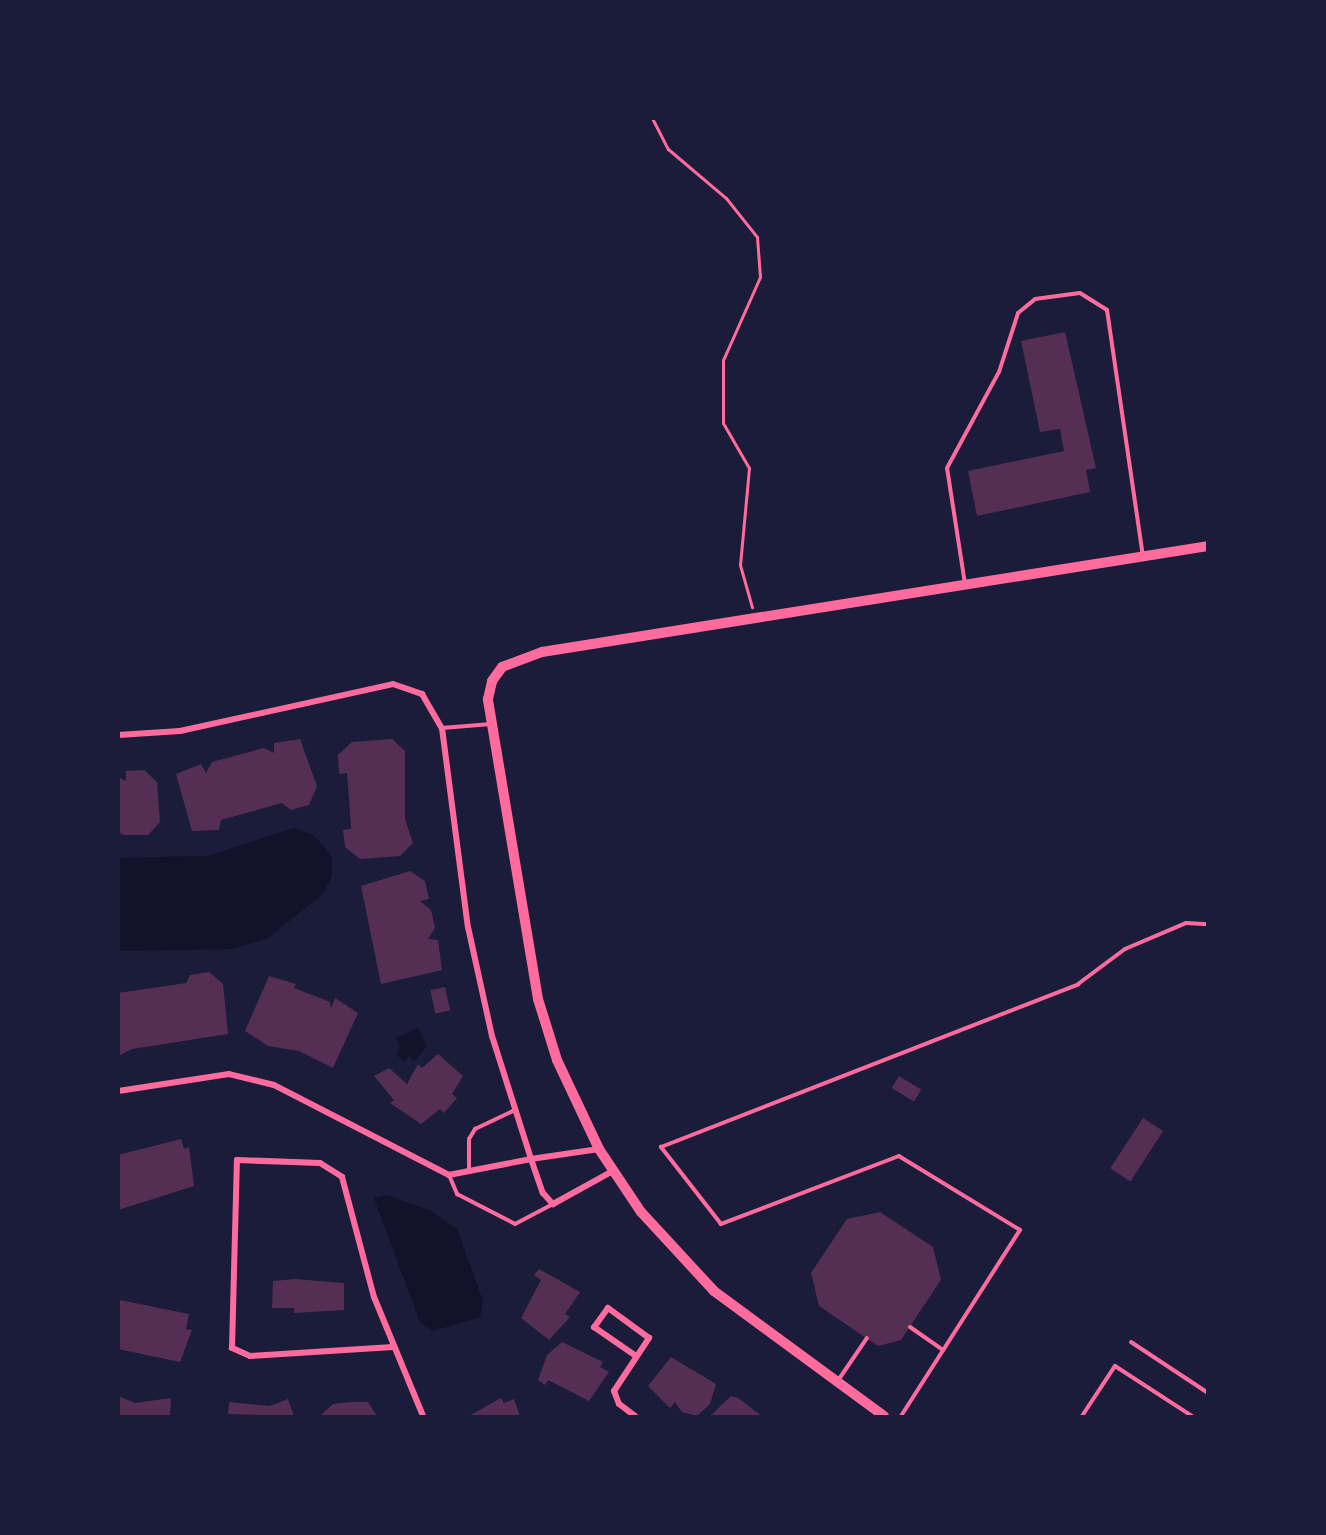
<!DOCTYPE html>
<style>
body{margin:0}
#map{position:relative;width:1326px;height:1535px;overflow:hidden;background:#1b1b3a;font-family:Barlow,sans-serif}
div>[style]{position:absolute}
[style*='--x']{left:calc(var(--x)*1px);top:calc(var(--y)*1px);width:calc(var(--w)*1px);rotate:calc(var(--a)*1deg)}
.water>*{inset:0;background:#12122b}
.building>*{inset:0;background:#542f53;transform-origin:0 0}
.path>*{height:3px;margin:-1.5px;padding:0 1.5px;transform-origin:1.5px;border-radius:1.5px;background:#ff6b9d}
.service>*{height:4px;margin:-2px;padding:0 2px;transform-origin:2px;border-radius:2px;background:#ff6b9d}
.minor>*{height:6px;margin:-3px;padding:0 3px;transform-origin:3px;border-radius:3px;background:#ff6b9d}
.tertiary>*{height:10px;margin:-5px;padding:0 5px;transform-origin:5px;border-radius:5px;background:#ff6b9d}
span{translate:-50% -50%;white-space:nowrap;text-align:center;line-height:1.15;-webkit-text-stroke:4.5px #1b1b3a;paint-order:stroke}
.frame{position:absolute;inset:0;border:120px solid #1b1b3a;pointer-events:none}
</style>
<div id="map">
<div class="water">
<div style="clip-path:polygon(294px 828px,312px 834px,324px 846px,332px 859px,332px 876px,323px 894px,267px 939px,231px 949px,119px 951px,119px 858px,207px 856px)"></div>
<div style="clip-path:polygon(418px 1028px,427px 1046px,414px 1061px,409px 1056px,404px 1062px,396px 1054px,400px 1048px,396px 1038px)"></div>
<div style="clip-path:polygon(387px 1195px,431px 1211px,457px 1229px,483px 1301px,480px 1317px,433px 1331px,420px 1322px,374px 1198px)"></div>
</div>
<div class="building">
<div style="clip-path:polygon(1065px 332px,1096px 468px,1086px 470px,1090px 492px,977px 516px,968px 471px,1064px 451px,1060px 429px,1040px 432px,1021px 341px)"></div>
<div style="clip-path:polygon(300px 739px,317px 786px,309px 805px,291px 810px,282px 803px,221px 820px,219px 830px,192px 831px,176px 774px,201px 764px,206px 773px,212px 762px,264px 748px,274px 753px,274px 743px)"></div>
<div style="clip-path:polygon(392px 739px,405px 751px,405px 819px,413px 843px,400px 856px,360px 859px,345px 847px,343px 830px,351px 829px,349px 798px,347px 773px,339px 774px,338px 755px,352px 742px)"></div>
<div style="clip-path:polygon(144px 770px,157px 782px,160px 822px,148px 835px,124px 835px,118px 832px,118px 777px,126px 781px,126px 771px)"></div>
<div style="clip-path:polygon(410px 871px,425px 881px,429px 899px,420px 901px,431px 910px,435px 928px,428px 939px,438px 940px,442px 970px,381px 984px,361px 886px)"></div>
<div style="clip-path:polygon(209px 972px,223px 984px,228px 1034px,132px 1049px,118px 1056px,118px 993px,186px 983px,190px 975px)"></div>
<div style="clip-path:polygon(269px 976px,296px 984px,294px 988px,330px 1002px,331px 1008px,335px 998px,358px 1013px,333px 1068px,299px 1051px,268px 1046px,245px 1031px)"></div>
<div style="left:445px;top:987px;width:24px;height:15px;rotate:78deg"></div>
<div style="clip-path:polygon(438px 1054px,463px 1076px,452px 1094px,457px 1098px,444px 1113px,440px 1109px,421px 1124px,390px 1103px,394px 1100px,374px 1076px,389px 1068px,407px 1084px,418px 1064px,422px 1068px)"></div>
<div style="left:899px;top:1076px;width:26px;height:14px;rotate:31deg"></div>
<div style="left:1143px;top:1118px;width:24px;height:60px;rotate:33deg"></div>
<div style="clip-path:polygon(181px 1139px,184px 1149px,189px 1147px,194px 1186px,118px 1210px,118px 1155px)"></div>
<div style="clip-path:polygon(880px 1212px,933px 1247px,941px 1280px,901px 1340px,878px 1346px,819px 1306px,811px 1273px,847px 1219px)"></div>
<div style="clip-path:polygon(539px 1269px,580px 1292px,565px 1314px,570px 1317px,549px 1340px,521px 1318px,541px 1280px,534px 1275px)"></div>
<div style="clip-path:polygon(295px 1279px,344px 1283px,344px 1310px,294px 1313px,294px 1308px,272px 1308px,273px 1281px)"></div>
<div style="clip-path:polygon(120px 1300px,189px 1314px,186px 1329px,192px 1330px,180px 1362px,118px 1349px)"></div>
<div style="clip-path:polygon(562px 1342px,603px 1362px,600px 1367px,609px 1372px,589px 1401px,548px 1380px,545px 1385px,538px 1380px,547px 1355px)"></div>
<div style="clip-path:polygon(671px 1357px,716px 1384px,710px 1404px,697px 1416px,682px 1412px,675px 1402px,670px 1408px,648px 1386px)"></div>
<div style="clip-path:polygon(118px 1396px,135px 1403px,171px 1398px,170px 1416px,118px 1416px)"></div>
<div style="clip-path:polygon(731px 1396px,738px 1398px,762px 1416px,710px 1416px)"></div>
<div style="clip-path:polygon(501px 1398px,504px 1403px,514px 1399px,520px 1416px,469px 1416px)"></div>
<div style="clip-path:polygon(288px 1399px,294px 1416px,228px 1414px,229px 1402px,270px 1406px)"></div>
<div style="clip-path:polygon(350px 1402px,368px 1402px,377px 1416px,320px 1416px,333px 1404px)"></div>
</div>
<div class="path">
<div style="--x:652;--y:118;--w:35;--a:63"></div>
<div style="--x:668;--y:149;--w:76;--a:40.2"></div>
<div style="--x:726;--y:198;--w:50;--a:51.5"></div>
<div style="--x:757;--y:237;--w:40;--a:85.7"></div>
<div style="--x:760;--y:277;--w:91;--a:114"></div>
<div style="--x:723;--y:360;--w:63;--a:90"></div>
<div style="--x:723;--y:423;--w:52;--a:60"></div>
<div style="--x:749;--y:468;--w:97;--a:95.3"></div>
<div style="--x:740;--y:565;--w:44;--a:74.1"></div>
</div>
<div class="service">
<div style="--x:965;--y:584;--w:117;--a:-98.8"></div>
<div style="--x:947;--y:468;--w:109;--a:-61.6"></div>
<div style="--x:999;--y:372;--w:62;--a:-72.1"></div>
<div style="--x:1018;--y:313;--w:22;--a:-39"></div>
<div style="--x:1035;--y:299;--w:45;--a:-7.6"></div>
<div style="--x:1080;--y:293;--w:32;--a:32"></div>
<div style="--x:1107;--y:310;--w:249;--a:81.7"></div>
<div style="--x:442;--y:728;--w:49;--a:-4.7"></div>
<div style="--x:469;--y:1171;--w:32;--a:-90"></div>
<div style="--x:469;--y:1139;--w:12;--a:-59"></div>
<div style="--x:475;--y:1129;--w:44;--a:-25.4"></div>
<div style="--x:449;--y:1175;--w:21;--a:67"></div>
<div style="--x:457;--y:1194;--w:65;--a:27.3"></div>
<div style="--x:515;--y:1224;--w:43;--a:-27.8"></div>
<div style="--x:910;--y:1327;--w:40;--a:34.9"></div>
<div style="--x:1131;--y:1342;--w:92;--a:33.5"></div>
<div style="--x:837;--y:1382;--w:53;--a:-55.7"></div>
<div style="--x:901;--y:1416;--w:221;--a:-57.4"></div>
<div style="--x:1020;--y:1230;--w:142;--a:-148.6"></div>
<div style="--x:899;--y:1156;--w:191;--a:159.1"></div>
<div style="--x:721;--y:1224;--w:98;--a:-127.9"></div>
<div style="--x:661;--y:1147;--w:448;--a:-21.3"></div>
<div style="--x:1078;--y:984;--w:59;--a:-36.7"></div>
<div style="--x:1125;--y:949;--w:66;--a:-23.1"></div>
<div style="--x:1186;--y:923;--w:22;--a:3"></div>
<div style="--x:1082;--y:1416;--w:60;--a:-56.6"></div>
<div style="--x:1115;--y:1366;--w:92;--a:33"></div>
</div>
<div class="minor">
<div style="--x:118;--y:735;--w:62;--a:-3.7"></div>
<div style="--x:180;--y:731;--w:218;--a:-12.4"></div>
<div style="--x:393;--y:684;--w:31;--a:19"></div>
<div style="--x:422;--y:694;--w:39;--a:60"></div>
<div style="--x:442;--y:728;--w:201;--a:82.6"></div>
<div style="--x:468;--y:927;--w:112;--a:77.6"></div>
<div style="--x:492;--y:1036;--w:129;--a:72.4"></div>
<div style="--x:531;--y:1159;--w:84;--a:169"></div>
<div style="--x:449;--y:1175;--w:197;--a:-152.8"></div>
<div style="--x:274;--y:1085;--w:46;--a:-166.3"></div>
<div style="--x:229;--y:1074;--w:112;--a:171.3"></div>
<div style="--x:599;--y:1149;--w:69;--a:171.6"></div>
<div style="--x:531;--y:1159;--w:36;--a:71"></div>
<div style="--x:543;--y:1193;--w:15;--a:48"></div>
<div style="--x:553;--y:1204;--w:68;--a:-28.8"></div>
<div style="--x:393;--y:1347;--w:143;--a:176.4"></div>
<div style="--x:250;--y:1356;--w:20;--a:-156"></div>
<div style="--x:232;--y:1348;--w:188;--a:-88.5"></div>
<div style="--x:237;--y:1160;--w:83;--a:2.1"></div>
<div style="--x:320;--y:1163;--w:26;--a:32"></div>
<div style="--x:342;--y:1177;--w:124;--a:75.1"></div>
<div style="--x:374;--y:1297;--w:129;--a:67.6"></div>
<div style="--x:635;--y:1416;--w:20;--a:-143"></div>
<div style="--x:619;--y:1404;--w:14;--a:-111"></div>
<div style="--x:614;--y:1391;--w:64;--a:-56.6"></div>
<div style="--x:649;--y:1338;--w:51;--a:-143.8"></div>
<div style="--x:608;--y:1308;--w:24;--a:126"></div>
<div style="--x:594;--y:1327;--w:51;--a:34.6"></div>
</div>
<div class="tertiary">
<div style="--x:884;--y:1416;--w:211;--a:-143.7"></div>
<div style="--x:714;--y:1291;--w:108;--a:-132.7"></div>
<div style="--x:641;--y:1212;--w:76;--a:-123.7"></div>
<div style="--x:599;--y:1149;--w:98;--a:-115.3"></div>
<div style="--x:557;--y:1060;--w:64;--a:-107.3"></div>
<div style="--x:538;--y:999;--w:304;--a:-99.5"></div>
<div style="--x:488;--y:699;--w:18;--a:-77"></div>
<div style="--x:492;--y:681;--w:17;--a:-54"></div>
<div style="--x:502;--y:667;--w:43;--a:-20.6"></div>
<div style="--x:542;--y:652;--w:674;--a:-9.04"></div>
</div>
<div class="frame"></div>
</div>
